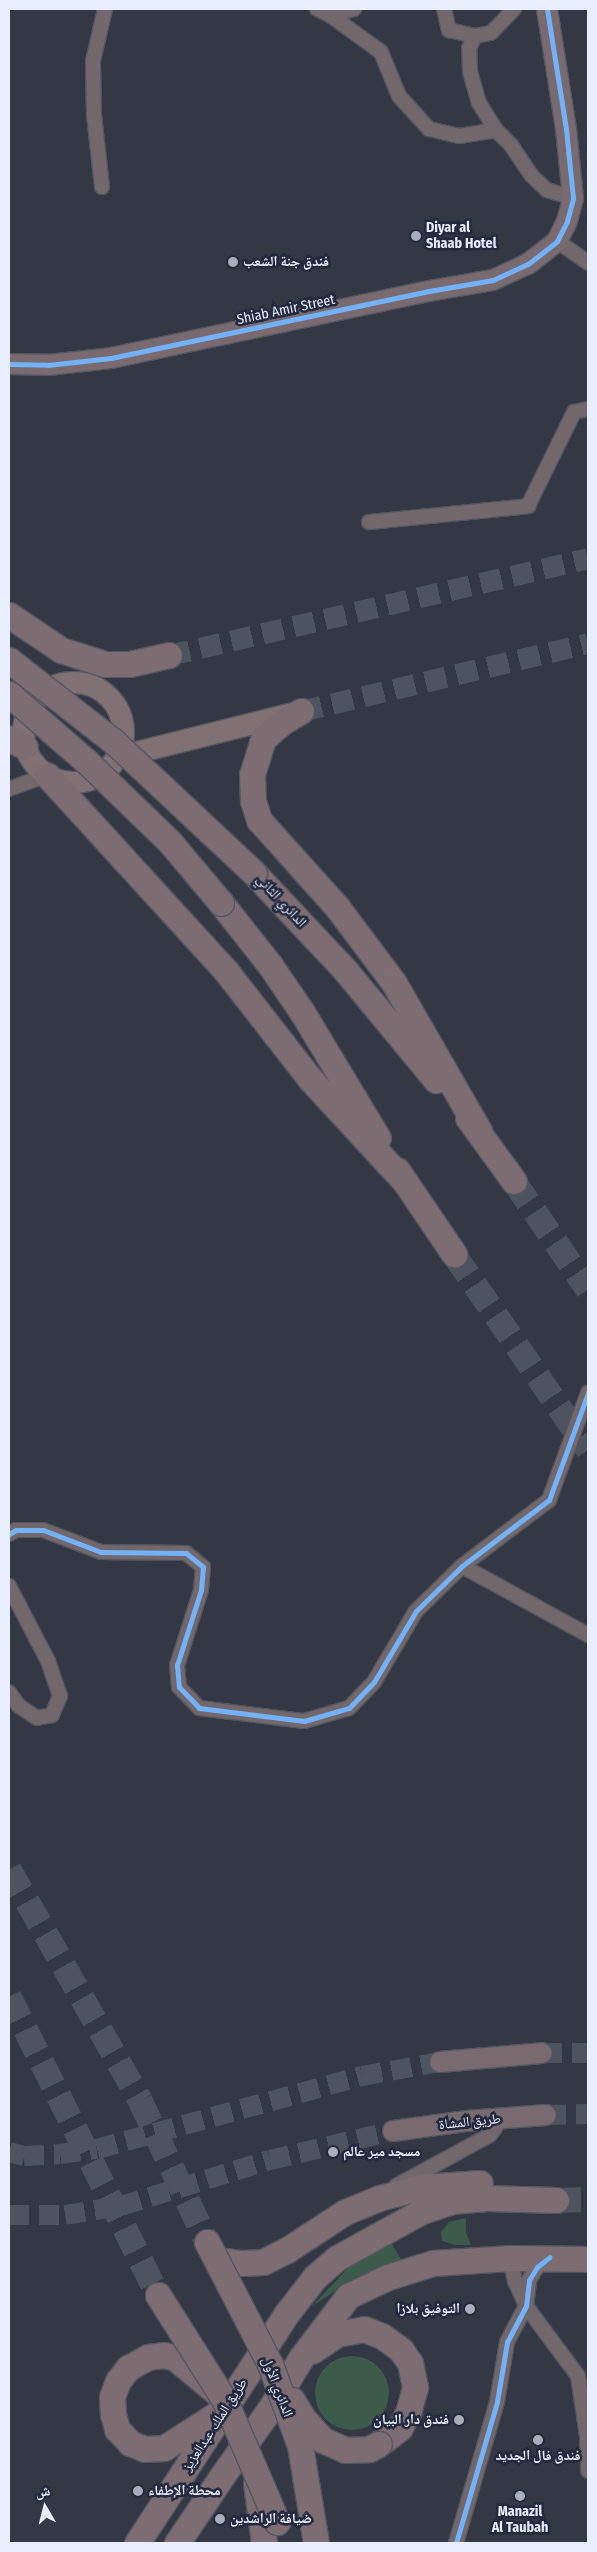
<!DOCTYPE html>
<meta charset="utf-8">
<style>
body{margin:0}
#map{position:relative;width:597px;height:2552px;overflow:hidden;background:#333844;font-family:"Fira Sans Condensed","Noto Naskh Arabic",sans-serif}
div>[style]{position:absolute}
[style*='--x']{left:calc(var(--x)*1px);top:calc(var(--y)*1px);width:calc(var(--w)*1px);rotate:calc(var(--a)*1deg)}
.green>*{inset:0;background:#3c5b4a}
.round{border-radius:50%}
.secondary-tunnel>*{height:20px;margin-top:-10px;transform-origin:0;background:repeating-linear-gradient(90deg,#4e5360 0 20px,transparent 0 30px)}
.primary-tunnel>*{height:21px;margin-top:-10.5px;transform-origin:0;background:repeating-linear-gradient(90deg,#4e5360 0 21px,transparent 0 32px)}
.highway-tunnel>*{height:25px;margin-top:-12.5px;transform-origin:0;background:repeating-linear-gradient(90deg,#4e5360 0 25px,transparent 0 37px)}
.roads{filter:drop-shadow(1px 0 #525660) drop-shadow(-1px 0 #525660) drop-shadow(0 1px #525660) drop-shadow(0 -1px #525660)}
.street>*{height:14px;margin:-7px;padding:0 7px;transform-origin:7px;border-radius:7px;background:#72686b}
.secondary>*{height:20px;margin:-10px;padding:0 10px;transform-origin:10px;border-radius:10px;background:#786a6e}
.primary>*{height:21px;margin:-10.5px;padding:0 10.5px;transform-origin:10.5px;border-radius:10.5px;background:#817074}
.primary>.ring{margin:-10.5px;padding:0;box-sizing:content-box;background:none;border:21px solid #817074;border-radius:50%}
.highway>*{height:25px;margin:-12.5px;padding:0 12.5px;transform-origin:12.5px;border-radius:12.5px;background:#7d6d73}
.bridges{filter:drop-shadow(1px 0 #525660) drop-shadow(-1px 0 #525660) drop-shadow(0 1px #525660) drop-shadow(0 -1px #525660)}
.highway-bridge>*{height:25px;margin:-12.5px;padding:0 12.5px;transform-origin:12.5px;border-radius:12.5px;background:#7d6d73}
.cycleway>*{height:5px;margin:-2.5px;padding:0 2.5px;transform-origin:2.5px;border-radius:2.5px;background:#73b2f8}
.dots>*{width:14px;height:14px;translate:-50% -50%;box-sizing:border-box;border:2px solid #232a3f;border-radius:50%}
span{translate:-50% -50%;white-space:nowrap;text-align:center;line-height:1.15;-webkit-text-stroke:5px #232a3f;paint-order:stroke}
.poi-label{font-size:14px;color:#e9eefc;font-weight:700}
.left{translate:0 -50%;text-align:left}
.right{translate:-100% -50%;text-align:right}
.street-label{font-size:14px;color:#e9eefc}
.frame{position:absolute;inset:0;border:10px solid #e9eefc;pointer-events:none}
.north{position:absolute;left:20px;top:2482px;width:50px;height:50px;-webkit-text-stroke:4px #232a3f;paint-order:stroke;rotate:352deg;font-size:14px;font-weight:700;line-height:20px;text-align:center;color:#e9eefc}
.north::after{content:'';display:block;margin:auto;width:18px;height:22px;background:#e9eefc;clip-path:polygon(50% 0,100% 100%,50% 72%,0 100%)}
</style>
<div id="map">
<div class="green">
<div style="clip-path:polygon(466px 2218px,466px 2232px,471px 2245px,455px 2245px,442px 2241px,441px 2232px,449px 2222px)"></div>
<div style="clip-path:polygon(391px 2243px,401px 2259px,355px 2278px,311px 2307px,349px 2267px)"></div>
<div class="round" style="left:315px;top:2356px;width:74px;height:74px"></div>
</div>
<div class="secondary-tunnel">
<div style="--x:542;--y:2053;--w:46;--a:0"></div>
<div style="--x:546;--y:2115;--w:42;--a:-1.4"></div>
<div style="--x:9;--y:2152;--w:16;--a:15"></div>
<div style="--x:24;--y:2156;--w:36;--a:-3"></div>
<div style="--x:60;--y:2154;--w:37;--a:-8"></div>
<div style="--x:97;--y:2149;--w:275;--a:-15.4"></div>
<div style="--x:362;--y:2076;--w:79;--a:-10.2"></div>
<div style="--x:9;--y:2215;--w:56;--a:0"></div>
<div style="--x:65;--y:2215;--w:57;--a:-9.1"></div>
<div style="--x:121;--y:2206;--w:156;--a:-17.2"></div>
<div style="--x:270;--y:2160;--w:126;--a:-13.3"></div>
</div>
<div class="primary-tunnel">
<div style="--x:169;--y:655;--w:430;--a:-13"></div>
<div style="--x:301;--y:711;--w:295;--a:-13.3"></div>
</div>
<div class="highway-tunnel">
<div style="--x:514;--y:1181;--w:131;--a:55.6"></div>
<div style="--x:454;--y:1254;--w:237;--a:55.5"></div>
<div style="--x:9;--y:1869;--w:266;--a:60.4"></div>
<div style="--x:140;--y:2100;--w:157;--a:64.7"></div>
<div style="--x:9;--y:1996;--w:334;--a:63.5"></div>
<div style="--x:556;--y:2200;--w:32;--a:-2"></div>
</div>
<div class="roads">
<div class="street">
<div style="--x:317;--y:9;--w:14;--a:25"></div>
<div style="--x:330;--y:15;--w:63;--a:36"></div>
<div style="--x:381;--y:52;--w:48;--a:67.8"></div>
<div style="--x:399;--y:96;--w:45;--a:47.7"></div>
<div style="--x:429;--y:129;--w:31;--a:13"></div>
<div style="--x:459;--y:136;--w:37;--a:-9"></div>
<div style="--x:496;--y:130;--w:21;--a:45"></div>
<div style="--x:511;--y:145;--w:37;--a:56"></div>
<div style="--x:532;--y:176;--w:21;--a:43"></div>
<div style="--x:547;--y:190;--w:27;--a:17"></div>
<div style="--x:444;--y:9;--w:22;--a:77"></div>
<div style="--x:449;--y:30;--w:27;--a:13"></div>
<div style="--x:330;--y:15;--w:25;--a:-14"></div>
<div style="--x:496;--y:130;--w:32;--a:-122"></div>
<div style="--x:479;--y:103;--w:33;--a:-106"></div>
<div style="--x:470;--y:71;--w:23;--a:-92"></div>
<div style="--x:469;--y:48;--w:13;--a:-63"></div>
<div style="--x:475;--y:36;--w:16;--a:-11"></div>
<div style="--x:491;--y:33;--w:33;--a:-46"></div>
<div style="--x:102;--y:187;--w:72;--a:-96.3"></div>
<div style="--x:94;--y:115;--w:54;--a:-91.1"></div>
<div style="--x:93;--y:61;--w:53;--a:-77"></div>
<div style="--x:557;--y:241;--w:38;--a:35"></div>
<div style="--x:369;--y:522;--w:160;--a:-5.7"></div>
<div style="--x:528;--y:506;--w:105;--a:-63.9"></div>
<div style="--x:574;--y:412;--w:14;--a:-12"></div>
<div style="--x:9;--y:789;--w:40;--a:-20.2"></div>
<div style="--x:9;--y:1534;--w:8;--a:-30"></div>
<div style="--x:16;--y:1530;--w:27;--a:0"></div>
<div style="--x:43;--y:1530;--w:62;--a:20.8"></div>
<div style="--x:101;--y:1552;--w:85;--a:0.7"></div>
<div style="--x:186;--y:1553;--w:22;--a:39"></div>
<div style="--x:203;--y:1567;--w:23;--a:95"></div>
<div style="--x:201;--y:1590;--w:79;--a:107.7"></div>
<div style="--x:177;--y:1665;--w:22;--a:85"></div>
<div style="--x:179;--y:1687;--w:29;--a:46"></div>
<div style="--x:199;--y:1708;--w:106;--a:7.1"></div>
<div style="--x:304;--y:1721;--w:47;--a:-16.1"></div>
<div style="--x:349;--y:1708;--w:36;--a:-46"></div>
<div style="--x:374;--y:1682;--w:82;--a:-59.4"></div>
<div style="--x:416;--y:1611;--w:64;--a:-44.4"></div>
<div style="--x:462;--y:1566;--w:109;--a:-37.2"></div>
<div style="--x:549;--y:1500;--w:114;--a:-70"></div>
<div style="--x:462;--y:1566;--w:144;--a:28.7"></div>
<div style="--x:9;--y:1586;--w:85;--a:62.5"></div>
<div style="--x:48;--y:1661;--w:37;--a:71"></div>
<div style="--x:60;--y:1696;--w:21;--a:113"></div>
<div style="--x:52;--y:1715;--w:15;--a:169"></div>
<div style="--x:37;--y:1718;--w:22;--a:-146"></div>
<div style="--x:19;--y:1706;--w:17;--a:-126"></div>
<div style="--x:396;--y:2186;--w:107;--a:-28.5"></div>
<div style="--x:490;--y:2135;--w:9;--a:-54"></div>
<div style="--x:495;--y:2128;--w:9;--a:-84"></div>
<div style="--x:510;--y:2258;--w:24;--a:78"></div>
<div style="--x:515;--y:2281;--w:27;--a:66"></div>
<div style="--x:526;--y:2306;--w:87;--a:53.4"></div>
<div style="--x:578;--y:2376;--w:61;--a:81.5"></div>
<div style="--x:587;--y:2436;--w:35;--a:88"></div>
<div style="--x:456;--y:2543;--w:147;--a:-73.8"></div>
<div style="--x:497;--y:2402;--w:61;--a:-80.5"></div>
<div style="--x:507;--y:2342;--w:41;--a:-62.2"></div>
<div style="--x:526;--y:2306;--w:26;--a:-83"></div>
<div style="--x:529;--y:2280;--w:15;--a:-58"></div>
<div style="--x:537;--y:2267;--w:14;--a:-39"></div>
</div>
<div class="secondary">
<div style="--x:9;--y:364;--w:39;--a:1"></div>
<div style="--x:48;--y:365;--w:63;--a:-6.3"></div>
<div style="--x:111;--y:358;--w:325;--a:-11.9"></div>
<div style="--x:429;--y:291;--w:65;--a:-9.8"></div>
<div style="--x:493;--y:280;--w:38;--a:-25"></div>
<div style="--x:528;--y:264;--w:37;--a:-38"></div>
<div style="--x:557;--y:241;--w:22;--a:-63"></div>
<div style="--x:567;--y:221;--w:24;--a:-75"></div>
<div style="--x:573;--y:198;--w:69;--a:-95.8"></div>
<div style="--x:566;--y:129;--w:121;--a:-99"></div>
<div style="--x:440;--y:2062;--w:102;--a:-5"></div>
<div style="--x:393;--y:2131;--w:75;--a:-7.7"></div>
<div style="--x:467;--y:2121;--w:79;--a:-4.3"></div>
</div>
<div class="primary">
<div class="ring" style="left:23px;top:682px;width:79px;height:79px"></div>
<div style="--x:116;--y:757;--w:182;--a:-14"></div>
</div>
<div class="highway">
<div style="--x:9;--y:615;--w:63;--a:33.9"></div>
<div style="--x:61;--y:650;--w:46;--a:17.7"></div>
<div style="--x:105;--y:664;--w:25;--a:0"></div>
<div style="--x:130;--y:664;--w:40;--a:-13"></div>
<div style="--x:301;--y:711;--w:23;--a:149"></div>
<div style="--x:281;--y:723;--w:24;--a:138"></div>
<div style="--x:263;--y:739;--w:37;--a:107"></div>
<div style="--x:252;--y:774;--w:27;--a:88"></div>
<div style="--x:253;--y:801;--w:20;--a:72"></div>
<div style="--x:259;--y:820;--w:117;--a:48.1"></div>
<div style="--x:337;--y:907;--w:95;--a:53.1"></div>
<div style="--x:394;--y:983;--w:171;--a:60.1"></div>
<div style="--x:9;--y:738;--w:18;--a:29"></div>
<div style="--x:47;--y:775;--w:265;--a:47.6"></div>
<div style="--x:226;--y:971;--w:138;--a:52.1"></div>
<div style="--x:311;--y:1080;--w:140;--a:47.3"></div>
<div style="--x:254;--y:873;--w:133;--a:46.8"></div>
<div style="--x:345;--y:970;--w:143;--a:50.4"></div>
<div style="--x:221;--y:903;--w:79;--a:51.7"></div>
<div style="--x:270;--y:965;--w:57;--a:55.8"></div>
<div style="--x:302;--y:1012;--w:147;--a:58.9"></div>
<div style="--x:468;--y:1118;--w:78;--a:53.9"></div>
<div style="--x:397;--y:1170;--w:102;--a:55.8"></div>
<div style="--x:217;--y:2260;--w:25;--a:7"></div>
<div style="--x:242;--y:2263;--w:21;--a:-3"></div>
<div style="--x:263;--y:2262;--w:27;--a:-27"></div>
<div style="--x:287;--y:2250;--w:69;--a:-33.2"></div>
<div style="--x:345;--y:2212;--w:37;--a:-22"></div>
<div style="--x:379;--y:2198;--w:44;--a:-14.3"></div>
<div style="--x:422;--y:2187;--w:58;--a:-3.9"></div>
<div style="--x:312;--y:2351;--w:30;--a:-34"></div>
<div style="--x:337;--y:2334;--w:27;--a:-10"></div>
<div style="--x:364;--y:2329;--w:19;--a:21"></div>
<div style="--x:382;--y:2336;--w:24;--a:36"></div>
<div style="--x:401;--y:2350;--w:16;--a:55"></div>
<div style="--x:410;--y:2363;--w:25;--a:78"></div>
<div style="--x:415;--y:2387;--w:24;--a:105"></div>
<div style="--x:409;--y:2410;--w:20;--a:117"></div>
<div style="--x:400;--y:2428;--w:26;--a:143"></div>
<div style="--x:216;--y:2392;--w:53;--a:-140.3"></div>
<div style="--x:175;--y:2358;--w:11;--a:-165"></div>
<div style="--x:164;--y:2355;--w:16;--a:173"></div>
<div style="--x:148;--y:2357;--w:23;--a:151"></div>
<div style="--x:128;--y:2368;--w:16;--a:128"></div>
<div style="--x:118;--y:2381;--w:17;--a:111"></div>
<div style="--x:112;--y:2397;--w:17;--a:87"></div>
<div style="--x:113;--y:2414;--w:16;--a:75"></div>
<div style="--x:117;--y:2429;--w:19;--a:47"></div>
<div style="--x:130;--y:2443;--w:16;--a:22"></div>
<div style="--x:145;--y:2449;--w:19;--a:-3"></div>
<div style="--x:164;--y:2448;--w:63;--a:-32.7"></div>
<div style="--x:256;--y:2483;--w:61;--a:82.4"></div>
<div style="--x:137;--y:2543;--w:275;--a:-56.9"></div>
<div style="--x:287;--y:2313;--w:46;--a:-52.1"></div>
<div style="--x:315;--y:2277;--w:29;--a:-41"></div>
<div style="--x:337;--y:2258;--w:97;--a:-28.9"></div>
<div style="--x:422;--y:2211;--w:32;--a:-18"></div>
<div style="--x:452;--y:2201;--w:35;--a:-5"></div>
<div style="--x:487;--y:2198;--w:69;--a:1.7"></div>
<div style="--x:177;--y:2543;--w:81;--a:-56.1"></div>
<div style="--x:222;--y:2476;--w:82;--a:-54.4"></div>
<div style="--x:270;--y:2409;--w:60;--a:-58.7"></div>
<div style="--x:301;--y:2358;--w:78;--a:-52.8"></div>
<div style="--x:348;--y:2296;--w:44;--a:-25.4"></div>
<div style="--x:388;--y:2277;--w:47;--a:-17.3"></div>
<div style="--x:433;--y:2263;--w:77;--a:-3.7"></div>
<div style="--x:510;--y:2258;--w:78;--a:0.7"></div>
</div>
</div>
<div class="bridges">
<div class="highway-bridge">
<div style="--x:9;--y:660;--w:132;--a:37.9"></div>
<div style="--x:113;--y:741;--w:193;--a:43.1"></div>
<div style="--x:9;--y:694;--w:101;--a:41"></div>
<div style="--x:85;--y:760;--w:117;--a:44"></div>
<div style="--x:169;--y:841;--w:81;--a:50"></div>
<div style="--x:207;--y:2242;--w:137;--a:62.7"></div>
<div style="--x:270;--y:2364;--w:87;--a:69.9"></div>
<div style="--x:300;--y:2446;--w:98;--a:80.6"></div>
<div style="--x:158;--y:2295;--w:125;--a:57.7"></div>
<div style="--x:225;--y:2401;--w:132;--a:66.7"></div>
<div style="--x:292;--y:2400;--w:21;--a:59"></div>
<div style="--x:303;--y:2418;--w:30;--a:48"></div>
<div style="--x:323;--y:2440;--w:24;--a:24"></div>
<div style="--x:345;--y:2450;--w:24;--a:-2"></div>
<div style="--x:369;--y:2449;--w:11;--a:-27"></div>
</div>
</div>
<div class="cycleway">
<div style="--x:9;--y:364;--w:39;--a:1"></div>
<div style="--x:48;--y:365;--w:63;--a:-6.3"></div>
<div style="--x:111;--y:358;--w:325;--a:-11.9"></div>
<div style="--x:429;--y:291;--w:65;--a:-9.8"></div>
<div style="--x:493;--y:280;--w:38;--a:-25"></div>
<div style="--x:528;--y:264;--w:37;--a:-38"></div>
<div style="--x:557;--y:241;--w:22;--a:-63"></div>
<div style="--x:567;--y:221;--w:24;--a:-75"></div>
<div style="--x:573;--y:198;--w:69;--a:-95.8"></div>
<div style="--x:566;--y:129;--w:121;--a:-99"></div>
<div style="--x:9;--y:1534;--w:8;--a:-30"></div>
<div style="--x:16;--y:1530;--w:27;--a:0"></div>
<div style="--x:43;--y:1530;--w:62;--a:20.8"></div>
<div style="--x:101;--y:1552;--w:85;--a:0.7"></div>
<div style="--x:186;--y:1553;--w:22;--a:39"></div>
<div style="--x:203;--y:1567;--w:23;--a:95"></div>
<div style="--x:201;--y:1590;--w:79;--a:107.7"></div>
<div style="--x:177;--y:1665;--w:22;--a:85"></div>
<div style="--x:179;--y:1687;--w:29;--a:46"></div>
<div style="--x:199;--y:1708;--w:106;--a:7.1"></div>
<div style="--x:304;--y:1721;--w:47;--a:-16.1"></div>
<div style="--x:349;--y:1708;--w:36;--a:-46"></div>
<div style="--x:374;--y:1682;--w:82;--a:-59.4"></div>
<div style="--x:416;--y:1611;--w:64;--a:-44.4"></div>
<div style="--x:462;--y:1566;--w:109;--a:-37.2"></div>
<div style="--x:549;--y:1500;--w:114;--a:-70"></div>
<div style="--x:456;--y:2543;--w:147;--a:-73.8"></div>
<div style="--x:497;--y:2402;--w:61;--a:-80.5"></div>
<div style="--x:507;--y:2342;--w:41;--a:-62.2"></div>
<div style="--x:526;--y:2306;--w:26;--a:-83"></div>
<div style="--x:529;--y:2280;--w:15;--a:-58"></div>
<div style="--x:537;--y:2267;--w:16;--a:-38"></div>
</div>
<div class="dots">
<div style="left:416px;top:236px;background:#a9aebc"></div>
<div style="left:233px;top:262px;background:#a9aebc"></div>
<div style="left:333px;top:2152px;background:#a9aebc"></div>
<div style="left:470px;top:2309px;background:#a9aebc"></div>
<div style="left:459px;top:2420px;background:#a9aebc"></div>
<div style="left:538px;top:2440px;background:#a9aebc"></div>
<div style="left:138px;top:2491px;background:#a9aebc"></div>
<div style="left:520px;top:2496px;background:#a9aebc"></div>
<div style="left:220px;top:2519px;background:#a9aebc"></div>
</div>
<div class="poi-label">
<span class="left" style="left:426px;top:236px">Diyar al<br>Shaab Hotel</span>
<span class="left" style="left:243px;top:262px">فندق جنة الشعب</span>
<span class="left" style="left:343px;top:2152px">مسجد مير عالم</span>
<span class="right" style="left:460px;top:2309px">التوفيق بلازا</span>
<span class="right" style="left:449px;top:2420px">فندق دار البيان</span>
<span style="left:538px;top:2456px">فندق فال الجديد</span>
<span class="left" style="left:148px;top:2491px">محطة الإطفاء</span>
<span style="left:520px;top:2520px">Manazil<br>Al Taubah</span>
<span class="left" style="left:230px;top:2519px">ضيافة الراشدين</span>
</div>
<div class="street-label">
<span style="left:286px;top:310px;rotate:-12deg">Shiab Amir Street</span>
<span style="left:281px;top:901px;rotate:47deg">الدائري الثاني</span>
<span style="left:470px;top:2122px;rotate:-6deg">طريق المشاة</span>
<span style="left:277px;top:2387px;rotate:69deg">الدائري الأول</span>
<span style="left:215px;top:2425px;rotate:-57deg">طريق الملك عبدالعزيز</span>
</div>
<div class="frame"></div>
<div class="north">ش</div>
</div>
